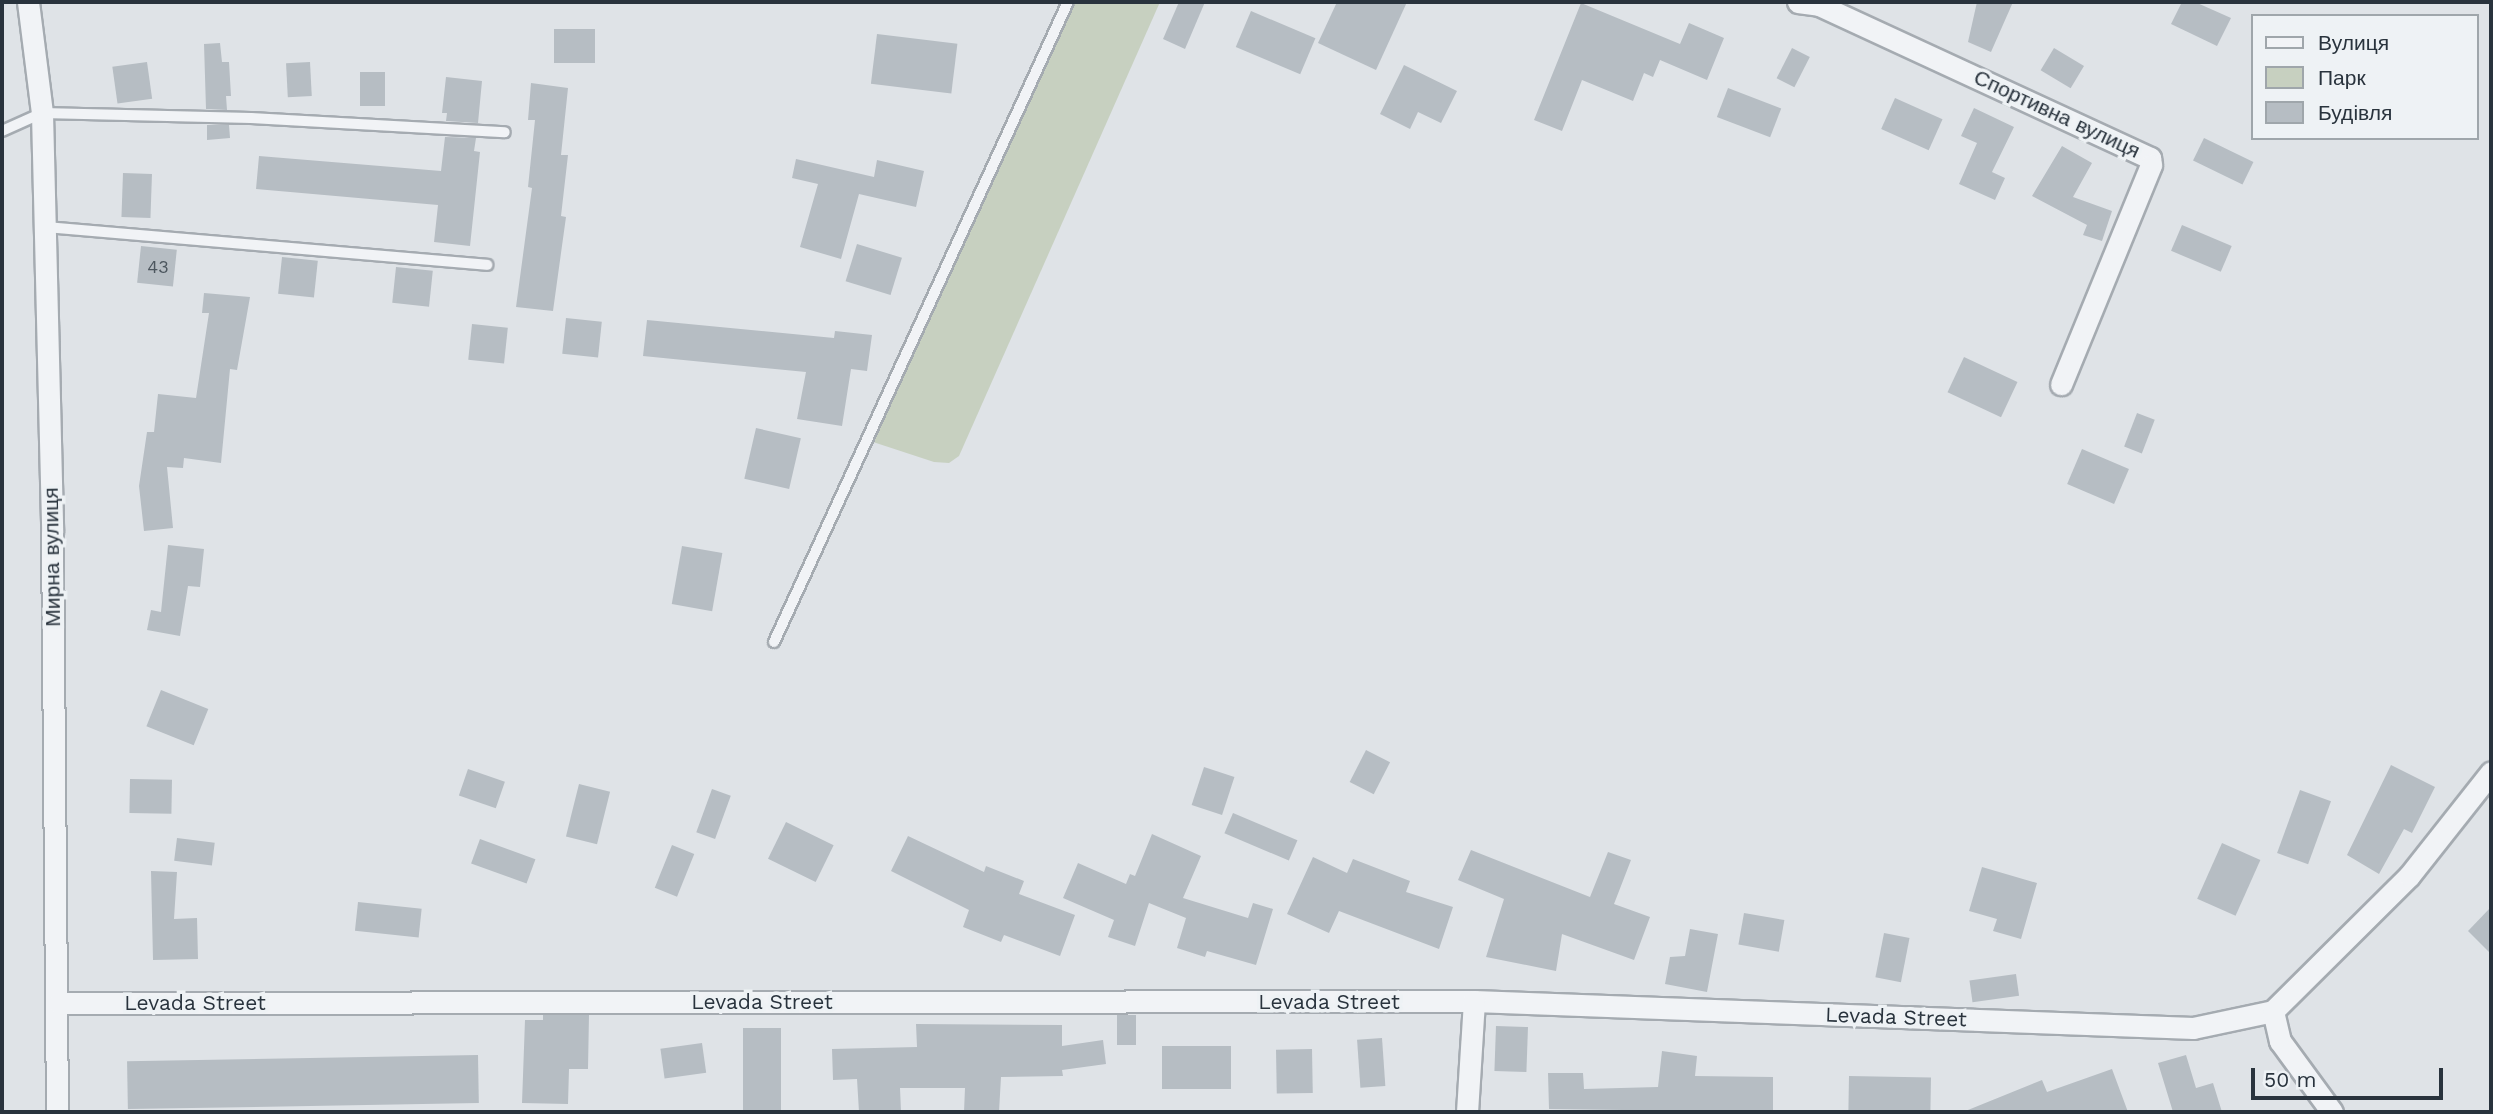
<!DOCTYPE html>
<meta charset="utf-8">
<style>
body{margin:0}
#map{position:relative;width:2493px;height:1114px;overflow:hidden;background:#dfe3e7;font-family:"Work Sans",sans-serif}
div>[style]{position:absolute}
[style*='--x']{left:calc(var(--x)*1px);top:calc(var(--y)*1px);width:calc(var(--w)*1px);rotate:calc(var(--a)*1deg)}
.green>*{inset:0;background:#c7d0c0}
.building>*{inset:0;background:#b6bdc3;transform-origin:0 0}
.roads{filter:drop-shadow(2px 0 #a5abb1) drop-shadow(-2px 0 #a5abb1) drop-shadow(0 2px #a5abb1) drop-shadow(0 -2px #a5abb1)}
.lane>*{height:10px;margin:-5px;padding:0 5px;transform-origin:5px;border-radius:5px;background:#f1f3f6}
.street>*{height:21px;margin:-10.5px;padding:0 10.5px;transform-origin:10.5px;border-radius:10.5px;background:#f1f3f6}
span{translate:-50% -50%;white-space:nowrap;text-align:center;line-height:1.15;-webkit-text-stroke:7px #eef2f5;paint-order:stroke}
.number-label{font-size:18px;color:#4c565e}
.number-label span{-webkit-text-stroke-width:0}
.street-label{font-size:21px;color:#29333d}
.frame{position:absolute;inset:0;border:4px solid #29333d;pointer-events:none}
.legend{position:absolute;left:2251px;top:14px;width:228px;height:126px;box-sizing:border-box;background:#eef2f5;border:2px solid #9fa6ab;margin:0;padding:9px 12px;list-style:none;font-size:21px;color:#29333d}
.legend li{display:flex;align-items:center;gap:14px;height:35px}
.legend b{width:35px;border:2px solid #9fa6ab}
.scale{position:absolute;left:2251px;top:1068px;width:192px;height:32px;box-sizing:border-box;border:4px solid #29333d;border-top:0;padding-left:9px;font-size:21px;line-height:24px;white-space:nowrap;color:#29333d;-webkit-text-stroke:5px #eef2f5;paint-order:stroke}
</style>
<div id="map">
<div class="green">
<div style="clip-path:polygon(1068px 2px,1160px 2px,959px 456px,949px 463px,934px 462px,867px 440px)"></div>
</div>
<div class="building">
<div style="clip-path:polygon(1179px 2px,1205px 2px,1185px 49px,1163px 39px)"></div>
<div style="clip-path:polygon(1337px 2px,1407px 2px,1376px 70px,1318px 43px)"></div>
<div style="clip-path:polygon(1977px 2px,2013px 2px,1991px 52px,1968px 42px)"></div>
<div style="clip-path:polygon(2182px 2px,2195px 2px,2231px 18px,2217px 46px,2171px 24px)"></div>
<div style="clip-path:polygon(1581px 3px,1680px 44px,1689px 23px,1724px 38px,1707px 80px,1660px 60px,1653px 77px,1644px 73px,1633px 101px,1582px 80px,1562px 131px,1534px 120px)"></div>
<div style="left:1251px;top:11px;width:70px;height:39px;rotate:23deg"></div>
<div style="left:554px;top:29px;width:41px;height:34px"></div>
<div style="left:877px;top:34px;width:81px;height:50px;rotate:7deg"></div>
<div style="clip-path:polygon(220px 43px,222px 62px,229px 62px,231px 96px,226px 96px,227px 110px,206px 109px,204px 44px)"></div>
<div style="left:1792px;top:48px;width:20px;height:34px;rotate:27deg"></div>
<div style="left:2054px;top:48px;width:35px;height:26px;rotate:31deg"></div>
<div style="left:147px;top:62px;width:37px;height:35px;rotate:82deg"></div>
<div style="left:310px;top:62px;width:34px;height:24px;rotate:87deg"></div>
<div style="clip-path:polygon(1404px 65px,1457px 91px,1441px 123px,1418px 112px,1410px 129px,1380px 114px)"></div>
<div style="left:360px;top:72px;width:25px;height:34px"></div>
<div style="clip-path:polygon(446px 77px,482px 81px,478px 123px,446px 121px,447px 113px,442px 113px)"></div>
<div style="clip-path:polygon(531px 83px,568px 88px,561px 155px,568px 155px,561px 216px,566px 217px,553px 311px,516px 307px,532px 188px,528px 187px,535px 120px,528px 120px)"></div>
<div style="left:1728px;top:88px;width:57px;height:31px;rotate:21deg"></div>
<div style="left:1895px;top:98px;width:52px;height:34px;rotate:24deg"></div>
<div style="clip-path:polygon(1974px 108px,2014px 127px,1992px 172px,2005px 178px,1995px 200px,1959px 184px,1977px 143px,1961px 136px)"></div>
<div style="clip-path:polygon(207px 125px,229px 125px,230px 138px,207px 140px)"></div>
<div style="clip-path:polygon(445px 137px,476px 138px,474px 151px,480px 152px,470px 246px,434px 242px,438px 205px,256px 189px,259px 156px,441px 171px)"></div>
<div style="left:2204px;top:138px;width:55px;height:25px;rotate:26deg"></div>
<div style="clip-path:polygon(2062px 146px,2092px 163px,2073px 197px,2112px 211px,2102px 241px,2083px 235px,2087px 225px,2032px 196px)"></div>
<div style="clip-path:polygon(796px 159px,874px 177px,877px 160px,924px 171px,916px 207px,859px 194px,841px 259px,800px 247px,818px 184px,792px 178px)"></div>
<div style="left:123px;top:173px;width:29px;height:44px;rotate:2deg"></div>
<div style="left:2182px;top:225px;width:54px;height:28px;rotate:23deg"></div>
<div style="left:857px;top:244px;width:47px;height:39px;rotate:17deg"></div>
<div style="left:141px;top:246px;width:36px;height:37px;rotate:6deg"></div>
<div style="left:282px;top:257px;width:36px;height:37px;rotate:6deg"></div>
<div style="left:396px;top:267px;width:37px;height:36px;rotate:6deg"></div>
<div style="clip-path:polygon(204px 293px,250px 297px,237px 370px,230px 369px,221px 463px,184px 458px,183px 468px,167px 467px,173px 528px,144px 531px,139px 486px,147px 432px,154px 432px,158px 394px,196px 398px,209px 313px,202px 313px)"></div>
<div style="left:566px;top:318px;width:36px;height:36px;rotate:6deg"></div>
<div style="clip-path:polygon(647px 320px,834px 338px,835px 331px,872px 335px,867px 371px,851px 369px,842px 426px,797px 419px,806px 372px,643px 356px)"></div>
<div style="left:472px;top:324px;width:36px;height:36px;rotate:6deg"></div>
<div style="left:1964px;top:357px;width:59px;height:39px;rotate:25deg"></div>
<div style="left:2137px;top:413px;width:19px;height:36px;rotate:21deg"></div>
<div style="left:756px;top:428px;width:46px;height:52px;rotate:13deg"></div>
<div style="left:2082px;top:449px;width:51px;height:38px;rotate:23deg"></div>
<div style="clip-path:polygon(168px 545px,204px 549px,200px 587px,188px 586px,180px 636px,147px 630px,151px 610px,161px 612px)"></div>
<div style="left:682px;top:546px;width:41px;height:59px;rotate:10deg"></div>
<div style="left:161px;top:690px;width:51px;height:39px;rotate:22deg"></div>
<div style="left:1366px;top:750px;width:27px;height:36px;rotate:27deg"></div>
<div style="clip-path:polygon(2391px 765px,2435px 787px,2412px 833px,2404px 829px,2379px 874px,2347px 855px)"></div>
<div style="left:1204px;top:767px;width:32px;height:40px;rotate:18deg"></div>
<div style="left:468px;top:769px;width:39px;height:28px;rotate:19deg"></div>
<div style="left:130px;top:779px;width:42px;height:34px;rotate:1deg"></div>
<div style="left:579px;top:784px;width:32px;height:54px;rotate:14deg"></div>
<div style="left:712px;top:789px;width:20px;height:46px;rotate:20deg"></div>
<div style="left:2300px;top:790px;width:33px;height:67px;rotate:20deg"></div>
<div style="left:1233px;top:813px;width:70px;height:22px;rotate:23deg"></div>
<div style="left:786px;top:822px;width:53px;height:41px;rotate:26deg"></div>
<div style="clip-path:polygon(1152px 834px,1201px 856px,1183px 898px,1248px 918px,1253px 903px,1273px 909px,1256px 965px,1207px 951px,1205px 957px,1177px 948px,1186px 918px,1149px 903px,1135px 946px,1108px 937px,1114px 920px,1063px 898px,1078px 863px,1126px 884px,1130px 874px,1135px 876px)"></div>
<div style="clip-path:polygon(908px 836px,984px 872px,986px 866px,1024px 881px,1019px 894px,1075px 915px,1060px 956px,1004px 935px,1001px 942px,963px 927px,969px 910px,891px 871px)"></div>
<div style="left:177px;top:838px;width:38px;height:23px;rotate:7deg"></div>
<div style="left:480px;top:839px;width:59px;height:26px;rotate:20deg"></div>
<div style="left:2222px;top:843px;width:42px;height:61px;rotate:24deg"></div>
<div style="left:672px;top:845px;width:24px;height:46px;rotate:22deg"></div>
<div style="clip-path:polygon(1471px 850px,1590px 897px,1608px 852px,1631px 860px,1614px 904px,1650px 917px,1634px 960px,1562px 934px,1556px 971px,1486px 957px,1504px 899px,1458px 880px)"></div>
<div style="clip-path:polygon(1313px 857px,1347px 873px,1353px 859px,1410px 881px,1406px 892px,1453px 907px,1439px 949px,1339px 911px,1329px 933px,1287px 914px)"></div>
<div style="clip-path:polygon(1982px 867px,2037px 883px,2021px 939px,1993px 931px,1997px 919px,1969px 911px)"></div>
<div style="clip-path:polygon(151px 871px,177px 872px,174px 919px,197px 918px,198px 959px,153px 960px)"></div>
<div style="left:358px;top:902px;width:64px;height:29px;rotate:6deg"></div>
<div style="clip-path:polygon(2491px 907px,2491px 954px,2468px 931px)"></div>
<div style="left:1744px;top:913px;width:41px;height:32px;rotate:10deg"></div>
<div style="clip-path:polygon(1690px 929px,1718px 934px,1707px 992px,1665px 984px,1670px 957px,1685px 956px)"></div>
<div style="left:1884px;top:933px;width:26px;height:45px;rotate:11deg"></div>
<div style="left:2016px;top:974px;width:22px;height:47px;rotate:82deg"></div>
<div style="clip-path:polygon(543px 1015px,589px 1015px,588px 1069px,569px 1069px,568px 1104px,522px 1103px,525px 1020px,543px 1020px)"></div>
<div style="left:1117px;top:1015px;width:19px;height:30px"></div>
<div style="clip-path:polygon(916px 1024px,1062px 1025px,1062px 1046px,1103px 1040px,1106px 1064px,1062px 1070px,1063px 1076px,1001px 1077px,999px 1112px,964px 1112px,965px 1088px,900px 1088px,901px 1112px,859px 1112px,857px 1079px,833px 1080px,832px 1049px,917px 1047px)"></div>
<div style="left:1496px;top:1026px;width:32px;height:45px;rotate:2deg"></div>
<div style="left:743px;top:1028px;width:38px;height:84px"></div>
<div style="left:1382px;top:1038px;width:48px;height:25px;rotate:86deg"></div>
<div style="left:702px;top:1043px;width:30px;height:42px;rotate:82deg"></div>
<div style="left:1162px;top:1046px;width:69px;height:43px"></div>
<div style="left:1312px;top:1049px;width:44px;height:36px;rotate:89deg"></div>
<div style="clip-path:polygon(1662px 1051px,1697px 1056px,1695px 1076px,1773px 1077px,1773px 1112px,1549px 1109px,1548px 1073px,1583px 1073px,1584px 1089px,1658px 1087px)"></div>
<div style="left:478px;top:1055px;width:48px;height:351px;rotate:89deg"></div>
<div style="clip-path:polygon(2186px 1055px,2196px 1088px,2213px 1083px,2222px 1112px,2173px 1112px,2158px 1063px)"></div>
<div style="clip-path:polygon(2112px 1069px,2128px 1112px,1963px 1112px,2042px 1080px,2047px 1092px)"></div>
<div style="left:1849px;top:1076px;width:82px;height:36px;rotate:1deg"></div>
</div>
<div class="roads">
<div class="lane">
<div style="--x:2;--y:131;--w:44;--a:-24.2"></div>
<div style="--x:42;--y:113;--w:209;--a:1.4"></div>
<div style="--x:251;--y:118;--w:254;--a:3.2"></div>
<div style="--x:45;--y:227;--w:444;--a:4.9"></div>
<div style="--x:774;--y:642;--w:704;--a:-65.33"></div>
</div>
<div class="street">
<div style="--x:28;--y:2;--w:112;--a:82.8"></div>
<div style="--x:42;--y:113;--w:419;--a:88.6"></div>
<div style="--x:52;--y:532;--w:580;--a:89.51"></div>
<div style="--x:1798;--y:2;--w:21;--a:8"></div>
<div style="--x:1819;--y:5;--w:365;--a:24.8"></div>
<div style="--x:2150;--y:158;--w:7;--a:82"></div>
<div style="--x:2151;--y:165;--w:237;--a:112.3"></div>
<div style="--x:59;--y:1003;--w:1415;--a:-0.08"></div>
<div style="--x:1474;--y:1001;--w:720;--a:2.15"></div>
<div style="--x:2193;--y:1028;--w:82;--a:-12"></div>
<div style="--x:2273;--y:1011;--w:192;--a:-44.8"></div>
<div style="--x:2409;--y:876;--w:132;--a:-51.7"></div>
<div style="--x:2273;--y:1011;--w:31;--a:77"></div>
<div style="--x:2280;--y:1041;--w:88;--a:53.8"></div>
<div style="--x:1467;--y:1112;--w:111;--a:-86.4"></div>
</div>
</div>
<div class="number-label">
<span style="left:158px;top:267px">43</span>
</div>
<div class="street-label">
<span style="left:2057px;top:114px;rotate:25deg">Спортивна вулиця</span>
<span style="left:52px;top:557px;rotate:-91deg">Мирна вулиця</span>
<span style="left:762px;top:1002px">Levada Street</span>
<span style="left:1329px;top:1002px">Levada Street</span>
<span style="left:195px;top:1003px">Levada Street</span>
<span style="left:1896px;top:1017px;rotate:2deg">Levada Street</span>
</div>
<div class="frame"></div>
<ul class="legend">
<li><b style="height:9px;background:#f1f3f6"></b>Вулиця</li>
<li><b style="height:19px;background:#c7d0c0"></b>Парк</li>
<li><b style="height:19px;background:#b6bdc3"></b>Будівля</li>
</ul>
<div class="scale">50 m</div>
</div>
